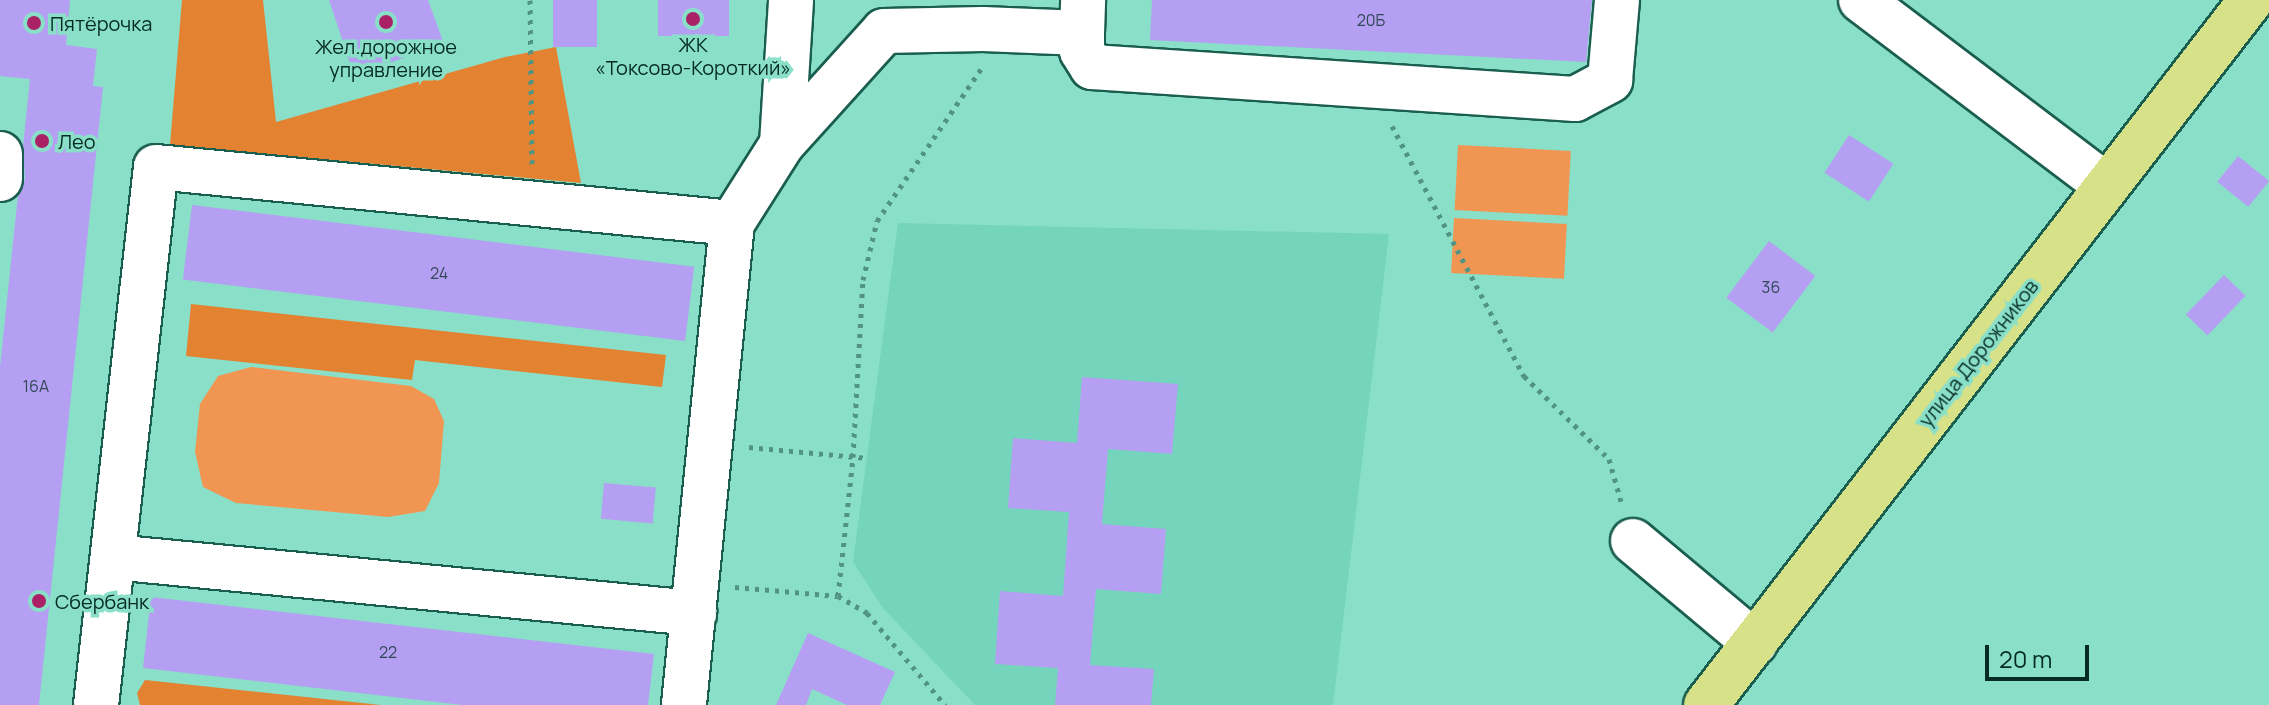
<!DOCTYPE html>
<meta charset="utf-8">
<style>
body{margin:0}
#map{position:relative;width:2269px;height:705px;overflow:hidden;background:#8adfc9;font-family:Manrope,sans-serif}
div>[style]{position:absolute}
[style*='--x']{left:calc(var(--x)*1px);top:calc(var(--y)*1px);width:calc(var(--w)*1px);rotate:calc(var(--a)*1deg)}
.built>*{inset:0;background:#74d4bc}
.green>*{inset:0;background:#f09652;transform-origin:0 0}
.forest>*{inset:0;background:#e38231}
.building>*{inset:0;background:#b59ff2;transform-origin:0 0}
.path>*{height:5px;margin-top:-2.5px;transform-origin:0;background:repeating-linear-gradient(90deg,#529484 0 4px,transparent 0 10px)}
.roads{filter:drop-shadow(2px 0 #1a5e4f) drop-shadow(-2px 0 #1a5e4f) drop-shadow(0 2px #1a5e4f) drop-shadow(0 -2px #1a5e4f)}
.minor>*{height:44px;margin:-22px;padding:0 22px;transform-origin:22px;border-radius:22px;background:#fff}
.major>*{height:44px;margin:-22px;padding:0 22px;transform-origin:22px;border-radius:22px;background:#d7e187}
.dots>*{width:22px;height:22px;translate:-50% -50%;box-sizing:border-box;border:4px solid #8adfc9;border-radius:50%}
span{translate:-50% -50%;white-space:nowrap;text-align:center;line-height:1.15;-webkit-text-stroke:7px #8adfc9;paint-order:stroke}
.number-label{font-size:16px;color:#314857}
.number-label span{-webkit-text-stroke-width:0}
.poi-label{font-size:20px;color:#052b23}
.left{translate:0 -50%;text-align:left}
.street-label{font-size:20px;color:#052b23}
.scale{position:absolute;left:1985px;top:645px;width:104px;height:36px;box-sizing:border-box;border:4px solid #052b23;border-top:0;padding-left:10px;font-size:24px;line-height:28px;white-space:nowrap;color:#052b23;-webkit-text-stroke:6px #8adfc9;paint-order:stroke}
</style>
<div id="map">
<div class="built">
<div style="clip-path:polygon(898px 223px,1389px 234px,1333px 705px,975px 705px,883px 608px,853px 562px)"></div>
</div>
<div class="green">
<div style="left:1458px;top:145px;width:113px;height:65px;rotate:3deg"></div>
<div style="left:1454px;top:218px;width:113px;height:55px;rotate:3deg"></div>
<div style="clip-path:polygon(251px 367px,411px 386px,434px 399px,444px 421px,439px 483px,425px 511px,388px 517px,236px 503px,203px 487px,195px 452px,200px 404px,218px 376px)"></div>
</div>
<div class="forest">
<div style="clip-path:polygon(182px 0,263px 0,276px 122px,505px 57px,556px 47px,581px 183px,170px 145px)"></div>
<div style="clip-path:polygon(191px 304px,666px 355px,662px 387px,415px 360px,412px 380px,186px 356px)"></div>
<div style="clip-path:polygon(145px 680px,381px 705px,140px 705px,137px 693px)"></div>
</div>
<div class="building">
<div style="clip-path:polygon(0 0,70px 0,66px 45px,97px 49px,93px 86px,103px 87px,39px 705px,0 705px,0 367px,18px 195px,25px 179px,23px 146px,30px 79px,0 76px)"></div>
<div style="clip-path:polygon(329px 0,428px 0,444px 44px,354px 75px)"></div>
<div style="left:553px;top:0;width:44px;height:47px"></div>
<div style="left:658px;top:0;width:71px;height:36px"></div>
<div style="clip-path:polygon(1152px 0,1592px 0,1586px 62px,1150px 40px)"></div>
<div style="left:1849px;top:135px;width:53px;height:45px;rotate:33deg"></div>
<div style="left:2238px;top:156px;width:40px;height:33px;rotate:39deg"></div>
<div style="left:192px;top:205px;width:506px;height:75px;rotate:7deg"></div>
<div style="left:1769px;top:241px;width:58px;height:71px;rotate:37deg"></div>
<div style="left:2224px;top:275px;width:30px;height:55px;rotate:44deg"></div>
<div style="clip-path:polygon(1082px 377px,1178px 384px,1172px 454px,1108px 449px,1102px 524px,1166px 529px,1161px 594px,1096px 589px,1090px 665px,1154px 669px,1151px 705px,1055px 705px,1058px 668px,995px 664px,1000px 591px,1063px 596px,1069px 512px,1008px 508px,1013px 438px,1077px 443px)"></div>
<div style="left:604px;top:483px;width:52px;height:36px;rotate:5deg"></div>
<div style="clip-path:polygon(151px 597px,654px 654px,648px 705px,462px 705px,143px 668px)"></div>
<div style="clip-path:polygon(808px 633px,895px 672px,880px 705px,847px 705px,812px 689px,806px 705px,776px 705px)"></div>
</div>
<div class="path">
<div style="--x:530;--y:0;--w:164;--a:89.3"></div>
<div style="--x:1392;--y:126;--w:283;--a:62.2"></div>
<div style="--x:1524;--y:376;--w:119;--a:44.3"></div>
<div style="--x:1609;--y:459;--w:48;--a:74.2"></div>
<div style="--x:749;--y:447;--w:119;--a:5.3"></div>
<div style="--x:735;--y:587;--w:103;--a:5"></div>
<div style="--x:838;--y:596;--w:34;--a:30"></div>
<div style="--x:867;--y:613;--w:121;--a:49.7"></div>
<div style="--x:838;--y:596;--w:140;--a:-83.8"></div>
<div style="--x:853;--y:457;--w:177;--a:-86.8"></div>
<div style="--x:863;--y:280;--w:61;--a:-76.7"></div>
<div style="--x:877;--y:221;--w:184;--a:-55.6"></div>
</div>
<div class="roads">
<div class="minor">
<div style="--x:1861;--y:0;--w:308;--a:37.1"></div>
<div style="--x:1082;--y:33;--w:18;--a:90"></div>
<div style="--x:1082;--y:51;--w:19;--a:58"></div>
<div style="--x:1092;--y:67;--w:484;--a:3.8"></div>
<div style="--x:1575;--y:99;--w:40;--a:-28"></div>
<div style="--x:1610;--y:80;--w:80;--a:-85"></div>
<div style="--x:782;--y:144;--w:144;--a:-86.4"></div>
<div style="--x:0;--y:154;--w:25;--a:90"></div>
<div style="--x:732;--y:223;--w:93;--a:-57.7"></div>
<div style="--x:782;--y:144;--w:152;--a:-47.9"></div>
<div style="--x:884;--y:31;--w:99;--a:-1.2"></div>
<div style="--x:983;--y:29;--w:99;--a:2.3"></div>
<div style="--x:1082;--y:33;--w:33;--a:-88"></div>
<div style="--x:1633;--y:541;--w:159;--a:39.9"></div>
<div style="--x:113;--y:557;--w:584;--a:5.51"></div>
<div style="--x:96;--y:705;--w:541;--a:-83.64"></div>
<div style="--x:156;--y:167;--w:579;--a:5.55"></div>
<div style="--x:732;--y:223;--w:484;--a:95.7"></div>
</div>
<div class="major">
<div style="--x:1706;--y:705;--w:891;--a:-52.29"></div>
</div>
</div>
<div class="dots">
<div style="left:693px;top:19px;background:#aa2166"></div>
<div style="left:386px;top:22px;background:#aa2166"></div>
<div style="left:34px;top:23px;background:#aa2166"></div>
<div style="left:42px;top:141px;background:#aa2166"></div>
<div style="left:39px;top:601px;background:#aa2166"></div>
</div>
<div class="number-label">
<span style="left:1371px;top:20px">20Б</span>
<span style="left:439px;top:273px">24</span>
<span style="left:1771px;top:287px">36</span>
<span style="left:36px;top:386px">16А</span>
<span style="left:388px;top:652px">22</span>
</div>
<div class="poi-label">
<span class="left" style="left:50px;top:23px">Пятёрочка</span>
<span style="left:693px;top:56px">ЖК<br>«Токсово-Короткий»</span>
<span style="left:386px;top:58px">Жел.дорожное<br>управление</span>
<span class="left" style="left:58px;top:141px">Лео</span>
<span class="left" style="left:55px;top:601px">Сбербанк</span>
</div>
<div class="street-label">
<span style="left:1978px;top:353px;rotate:-52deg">улица Дорожников</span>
</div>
<div class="scale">20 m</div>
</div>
